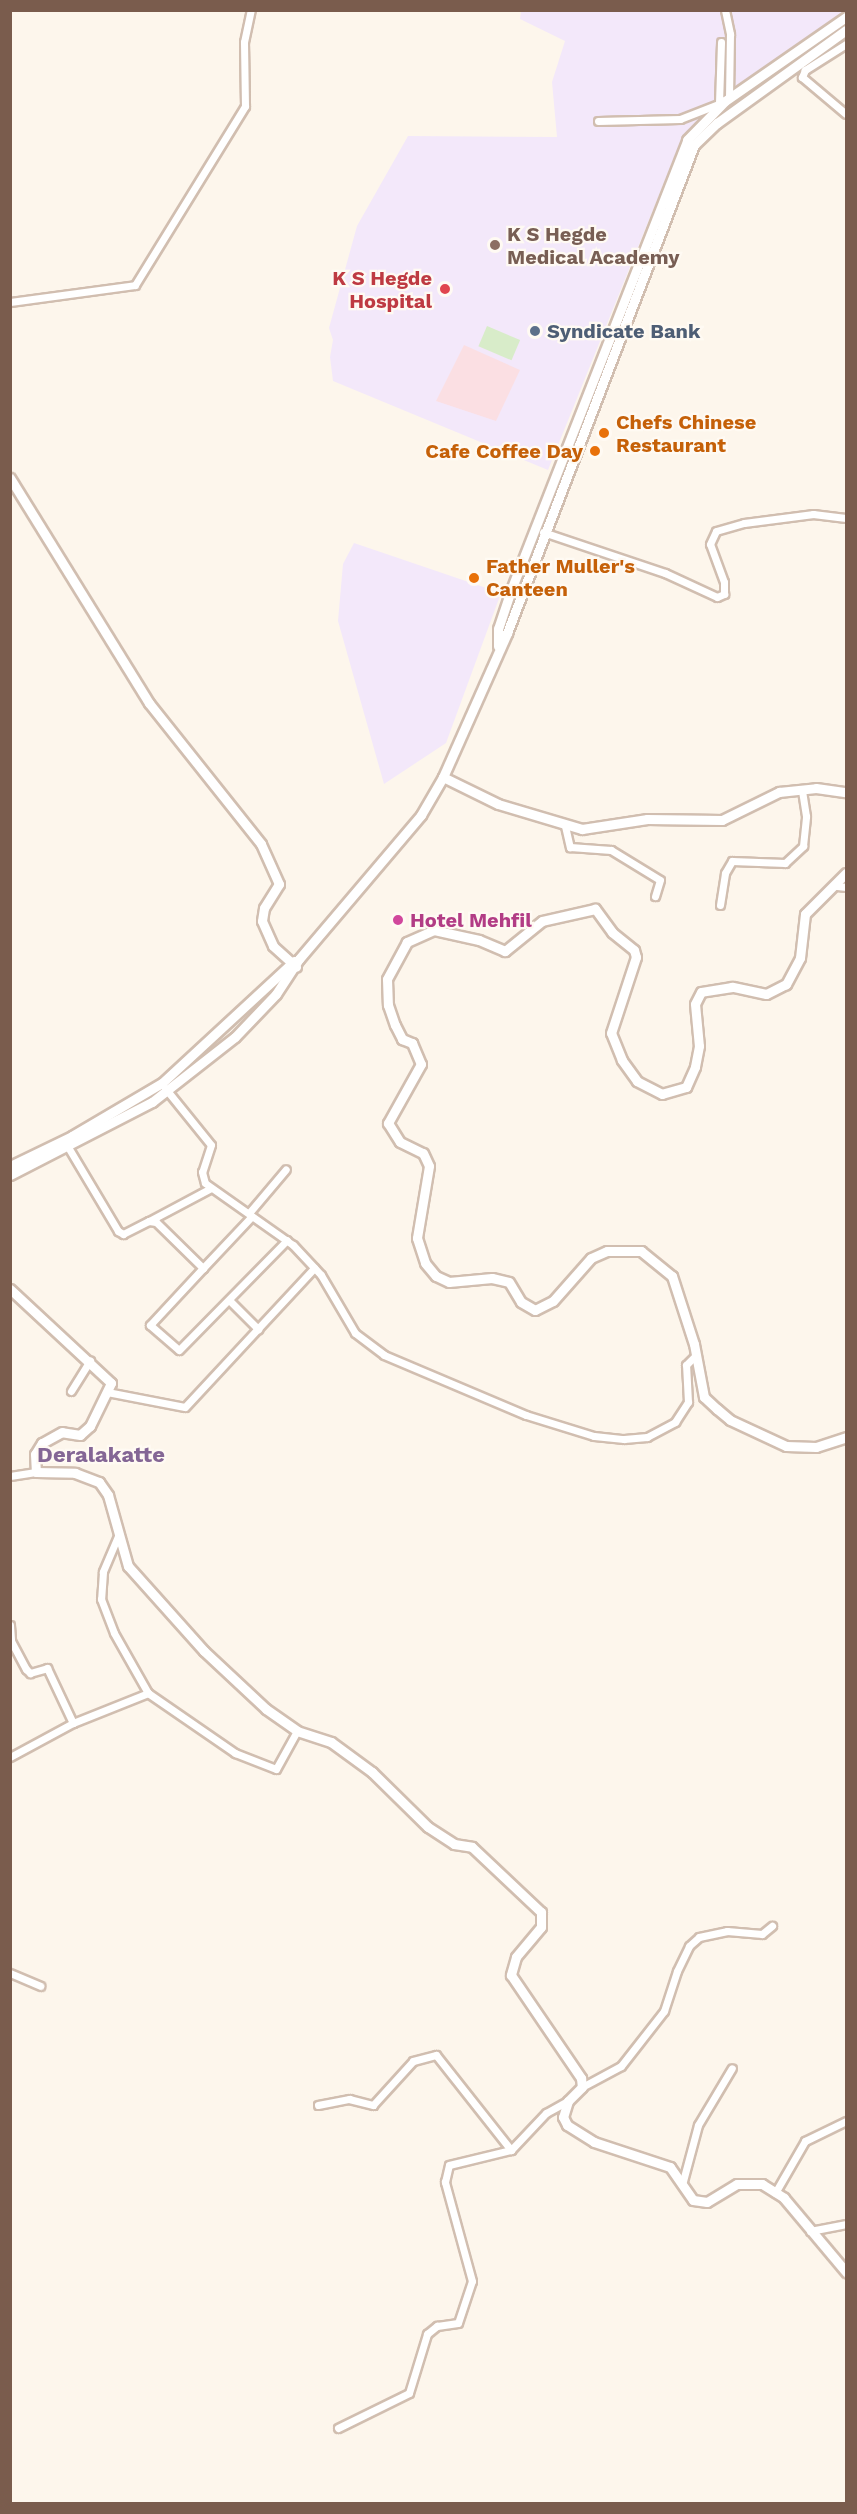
<!DOCTYPE html>
<style>
body{margin:0}
#map{position:relative;width:857px;height:2514px;overflow:hidden;background:#fdf6ec;font-family:"Work Sans",sans-serif}
div>[style]{position:absolute}
[style*='--x']{left:calc(var(--x)*1px);top:calc(var(--y)*1px);width:calc(var(--w)*1px);rotate:calc(var(--a)*1deg)}
.education>*{inset:0;background:#f3e8fa}
.medical>*{inset:0;background:#fbdfe3}
.green>*{inset:0;background:#d8ecc9;transform-origin:0 0}
.roads{filter:drop-shadow(2px 0 #d1beb0) drop-shadow(-2px 0 #d1beb0) drop-shadow(0 2px #d1beb0) drop-shadow(0 -2px #d1beb0)}
.street>*{height:7px;margin:-3.5px;padding:0 3.5px;transform-origin:3.5px;border-radius:3.5px;background:#fff}
.secondary>*{height:9px;margin:-4.5px;padding:0 4.5px;transform-origin:4.5px;border-radius:4.5px;background:#fff}
.dots>*{width:16px;height:16px;translate:-50% -50%;box-sizing:border-box;border:3px solid #fffaf3;border-radius:50%}
span{translate:-50% -50%;white-space:nowrap;text-align:center;line-height:1.15;-webkit-text-stroke:4.5px #fffaf3;paint-order:stroke}
.education-label{font-size:20px;color:#785e54;font-weight:700}
.left{translate:0 -50%;text-align:left}
.health-label{font-size:20px;color:#be3a42;font-weight:700}
.right{translate:-100% -50%;text-align:right}
.service-label{font-size:20px;color:#4e5e75;font-weight:700}
.food-label{font-size:20px;color:#c56008;font-weight:700}
.hotel-label{font-size:20px;color:#b23c85;font-weight:700}
.quarter-label{font-size:22px;color:#846695;font-weight:700}
.frame{position:absolute;inset:0;border:12px solid #7a5c4d;pointer-events:none}
</style>
<div id="map">
<div class="education">
<div style="clip-path:polygon(521px 11px,846px 11px,700px 122px,674px 158px,548px 470px,333px 381px,330px 357px,333px 340px,329px 328px,357px 226px,408px 136px,557px 137px,552px 82px,565px 41px,520px 19px)"></div>
<div style="clip-path:polygon(354px 543px,501px 593px,446px 743px,384px 784px,338px 621px,343px 564px)"></div>
</div>
<div class="medical">
<div style="clip-path:polygon(464px 345px,520px 370px,496px 421px,436px 401px)"></div>
</div>
<div class="green">
<div style="left:487px;top:326px;width:36px;height:22px;rotate:23deg"></div>
</div>
<div class="roads">
<div class="street">
<div style="--x:725;--y:10;--w:25;--a:78"></div>
<div style="--x:730;--y:34;--w:64;--a:90.9"></div>
<div style="--x:846;--y:44;--w:49;--a:147.6"></div>
<div style="--x:805;--y:70;--w:8;--a:113"></div>
<div style="--x:802;--y:77;--w:57;--a:40.1"></div>
<div style="--x:719;--y:103;--w:61;--a:-88.1"></div>
<div style="--x:598;--y:121;--w:82;--a:-1.4"></div>
<div style="--x:680;--y:119;--w:44;--a:-21.3"></div>
<div style="--x:10;--y:302;--w:126;--a:-7.7"></div>
<div style="--x:135;--y:285;--w:210;--a:-58.4"></div>
<div style="--x:245;--y:106;--w:64;--a:-90.9"></div>
<div style="--x:244;--y:42;--w:33;--a:-78"></div>
<div style="--x:543;--y:532;--w:129;--a:18.6"></div>
<div style="--x:665;--y:573;--w:57;--a:24.8"></div>
<div style="--x:717;--y:597;--w:8;--a:-23"></div>
<div style="--x:724;--y:594;--w:12;--a:-90"></div>
<div style="--x:724;--y:582;--w:40;--a:-110.2"></div>
<div style="--x:710;--y:544;--w:14;--a:-65"></div>
<div style="--x:716;--y:531;--w:29;--a:-16"></div>
<div style="--x:744;--y:523;--w:70;--a:-7.4"></div>
<div style="--x:813;--y:514;--w:33;--a:7"></div>
<div style="--x:565;--y:826;--w:22;--a:77"></div>
<div style="--x:570;--y:847;--w:41;--a:4.2"></div>
<div style="--x:611;--y:850;--w:57;--a:31.5"></div>
<div style="--x:660;--y:880;--w:17;--a:107"></div>
<div style="--x:837;--y:886;--w:9;--a:6"></div>
<div style="--x:720;--y:905;--w:32;--a:-81"></div>
<div style="--x:725;--y:873;--w:14;--a:-60"></div>
<div style="--x:732;--y:861;--w:53;--a:2.2"></div>
<div style="--x:785;--y:863;--w:25;--a:-43"></div>
<div style="--x:803;--y:846;--w:30;--a:-84"></div>
<div style="--x:806;--y:816;--w:26;--a:-99"></div>
<div style="--x:165;--y:1088;--w:73;--a:51.1"></div>
<div style="--x:211;--y:1145;--w:28;--a:108"></div>
<div style="--x:202;--y:1172;--w:11;--a:75"></div>
<div style="--x:205;--y:1183;--w:108;--a:35.2"></div>
<div style="--x:293;--y:1245;--w:41;--a:47"></div>
<div style="--x:321;--y:1275;--w:67;--a:59.6"></div>
<div style="--x:355;--y:1333;--w:36;--a:37"></div>
<div style="--x:384;--y:1355;--w:154;--a:22.9"></div>
<div style="--x:526;--y:1415;--w:71;--a:17.2"></div>
<div style="--x:594;--y:1436;--w:30;--a:6"></div>
<div style="--x:624;--y:1439;--w:23;--a:-5"></div>
<div style="--x:647;--y:1437;--w:32;--a:-28"></div>
<div style="--x:675;--y:1422;--w:24;--a:-57"></div>
<div style="--x:688;--y:1402;--w:37;--a:-93"></div>
<div style="--x:686;--y:1365;--w:14;--a:-45"></div>
<div style="--x:68;--y:1147;--w:98;--a:59.2"></div>
<div style="--x:118;--y:1231;--w:6;--a:31"></div>
<div style="--x:123;--y:1234;--w:29;--a:-27"></div>
<div style="--x:149;--y:1221;--w:7;--a:8"></div>
<div style="--x:156;--y:1222;--w:66;--a:44.4"></div>
<div style="--x:203;--y:1268;--w:78;--a:132.9"></div>
<div style="--x:150;--y:1325;--w:38;--a:41"></div>
<div style="--x:179;--y:1350;--w:154;--a:-45.5"></div>
<div style="--x:249;--y:1213;--w:57;--a:-49.9"></div>
<div style="--x:149;--y:1221;--w:70;--a:-28"></div>
<div style="--x:203;--y:1268;--w:71;--a:-46.7"></div>
<div style="--x:230;--y:1301;--w:40;--a:45"></div>
<div style="--x:71;--y:1391;--w:36;--a:-58"></div>
<div style="--x:107;--y:1392;--w:79;--a:10.9"></div>
<div style="--x:185;--y:1407;--w:190;--a:-47.1"></div>
<div style="--x:10;--y:1476;--w:26;--a:-9"></div>
<div style="--x:118;--y:1536;--w:39;--a:113"></div>
<div style="--x:103;--y:1572;--w:27;--a:94"></div>
<div style="--x:101;--y:1599;--w:36;--a:69"></div>
<div style="--x:114;--y:1633;--w:69;--a:60.5"></div>
<div style="--x:148;--y:1693;--w:106;--a:34.6"></div>
<div style="--x:235;--y:1753;--w:44;--a:21.3"></div>
<div style="--x:276;--y:1769;--w:43;--a:-61.1"></div>
<div style="--x:10;--y:1625;--w:16;--a:86"></div>
<div style="--x:11;--y:1641;--w:32;--a:62"></div>
<div style="--x:26;--y:1669;--w:6;--a:45"></div>
<div style="--x:30;--y:1673;--w:18;--a:-16"></div>
<div style="--x:47;--y:1668;--w:61;--a:64.7"></div>
<div style="--x:10;--y:1757;--w:72;--a:-28.4"></div>
<div style="--x:73;--y:1723;--w:81;--a:-21.8"></div>
<div style="--x:10;--y:1973;--w:33;--a:23"></div>
<div style="--x:582;--y:2087;--w:44;--a:-28.3"></div>
<div style="--x:621;--y:2066;--w:70;--a:-52"></div>
<div style="--x:664;--y:2011;--w:42;--a:-72"></div>
<div style="--x:677;--y:1971;--w:28;--a:-64"></div>
<div style="--x:689;--y:1946;--w:13;--a:-42"></div>
<div style="--x:699;--y:1937;--w:29;--a:-12"></div>
<div style="--x:727;--y:1931;--w:35;--a:5"></div>
<div style="--x:762;--y:1934;--w:13;--a:-39"></div>
<div style="--x:318;--y:2105;--w:32;--a:-11"></div>
<div style="--x:349;--y:2099;--w:25;--a:14"></div>
<div style="--x:373;--y:2105;--w:59;--a:-47.7"></div>
<div style="--x:413;--y:2061;--w:24;--a:-15"></div>
<div style="--x:436;--y:2055;--w:121;--a:51.7"></div>
<div style="--x:683;--y:2181;--w:58;--a:-75"></div>
<div style="--x:698;--y:2125;--w:66;--a:-59.2"></div>
<div style="--x:775;--y:2193;--w:60;--a:-60"></div>
<div style="--x:805;--y:2141;--w:46;--a:-26"></div>
<div style="--x:810;--y:2231;--w:37;--a:-11"></div>
<div style="--x:338;--y:2428;--w:79;--a:-26.2"></div>
<div style="--x:409;--y:2393;--w:62;--a:-73"></div>
<div style="--x:427;--y:2334;--w:13;--a:-39"></div>
<div style="--x:437;--y:2326;--w:21;--a:-8"></div>
<div style="--x:458;--y:2323;--w:44;--a:-71.6"></div>
<div style="--x:472;--y:2281;--w:103;--a:-105.3"></div>
<div style="--x:445;--y:2182;--w:17;--a:-77"></div>
<div style="--x:449;--y:2165;--w:64;--a:-13.6"></div>
<div style="--x:511;--y:2150;--w:51;--a:-46.6"></div>
<div style="--x:546;--y:2113;--w:25;--a:-29"></div>
</div>
<div class="secondary">
<div style="--x:10;--y:478;--w:264;--a:58.3"></div>
<div style="--x:149;--y:703;--w:180;--a:51.5"></div>
<div style="--x:261;--y:844;--w:44;--a:65.8"></div>
<div style="--x:279;--y:884;--w:28;--a:122"></div>
<div style="--x:264;--y:908;--w:13;--a:99"></div>
<div style="--x:262;--y:921;--w:27;--a:66"></div>
<div style="--x:273;--y:946;--w:31;--a:42"></div>
<div style="--x:498;--y:646;--w:17;--a:-90"></div>
<div style="--x:498;--y:629;--w:41;--a:-71.6"></div>
<div style="--x:511;--y:590;--w:483;--a:-68.6"></div>
<div style="--x:687;--y:140;--w:54;--a:-45.7"></div>
<div style="--x:725;--y:101;--w:147;--a:-34.8"></div>
<div style="--x:443;--y:777;--w:61;--a:26.1"></div>
<div style="--x:498;--y:804;--w:88;--a:16.6"></div>
<div style="--x:582;--y:829;--w:66;--a:-8.7"></div>
<div style="--x:647;--y:819;--w:75;--a:0.8"></div>
<div style="--x:722;--y:820;--w:64;--a:-26.2"></div>
<div style="--x:779;--y:792;--w:37;--a:-6"></div>
<div style="--x:816;--y:788;--w:30;--a:8"></div>
<div style="--x:846;--y:873;--w:58;--a:135"></div>
<div style="--x:805;--y:914;--w:44;--a:96.5"></div>
<div style="--x:800;--y:958;--w:30;--a:118"></div>
<div style="--x:786;--y:984;--w:22;--a:153"></div>
<div style="--x:766;--y:994;--w:35;--a:-168"></div>
<div style="--x:732;--y:987;--w:31;--a:171"></div>
<div style="--x:701;--y:992;--w:13;--a:117"></div>
<div style="--x:695;--y:1004;--w:42;--a:84.6"></div>
<div style="--x:699;--y:1046;--w:21;--a:101"></div>
<div style="--x:695;--y:1067;--w:22;--a:114"></div>
<div style="--x:686;--y:1087;--w:25;--a:164"></div>
<div style="--x:662;--y:1094;--w:28;--a:-153"></div>
<div style="--x:637;--y:1081;--w:26;--a:-126"></div>
<div style="--x:622;--y:1060;--w:29;--a:-112"></div>
<div style="--x:611;--y:1033;--w:80;--a:-71.8"></div>
<div style="--x:636;--y:957;--w:7;--a:-106"></div>
<div style="--x:634;--y:950;--w:28;--a:-141"></div>
<div style="--x:612;--y:932;--w:29;--a:-126"></div>
<div style="--x:595;--y:909;--w:54;--a:167.2"></div>
<div style="--x:542;--y:921;--w:48;--a:141"></div>
<div style="--x:505;--y:951;--w:28;--a:-157"></div>
<div style="--x:479;--y:940;--w:46;--a:-167.5"></div>
<div style="--x:434;--y:930;--w:30;--a:156"></div>
<div style="--x:407;--y:942;--w:42;--a:118.4"></div>
<div style="--x:387;--y:979;--w:26;--a:88"></div>
<div style="--x:388;--y:1005;--w:21;--a:71"></div>
<div style="--x:395;--y:1025;--w:16;--a:63"></div>
<div style="--x:402;--y:1039;--w:11;--a:22"></div>
<div style="--x:412;--y:1043;--w:23;--a:67"></div>
<div style="--x:421;--y:1064;--w:68;--a:119.2"></div>
<div style="--x:388;--y:1123;--w:22;--a:58"></div>
<div style="--x:400;--y:1142;--w:25;--a:26"></div>
<div style="--x:423;--y:1153;--w:14;--a:65"></div>
<div style="--x:429;--y:1166;--w:73;--a:99.5"></div>
<div style="--x:417;--y:1238;--w:26;--a:72"></div>
<div style="--x:425;--y:1263;--w:17;--a:50"></div>
<div style="--x:436;--y:1276;--w:14;--a:25"></div>
<div style="--x:449;--y:1282;--w:43;--a:-5.3"></div>
<div style="--x:492;--y:1278;--w:17;--a:13"></div>
<div style="--x:509;--y:1282;--w:23;--a:59"></div>
<div style="--x:521;--y:1302;--w:16;--a:30"></div>
<div style="--x:535;--y:1310;--w:20;--a:-27"></div>
<div style="--x:553;--y:1301;--w:57;--a:-48.5"></div>
<div style="--x:591;--y:1258;--w:17;--a:-24"></div>
<div style="--x:607;--y:1251;--w:34;--a:0"></div>
<div style="--x:641;--y:1251;--w:40;--a:39"></div>
<div style="--x:672;--y:1276;--w:71;--a:72.1"></div>
<div style="--x:694;--y:1344;--w:54;--a:79.3"></div>
<div style="--x:704;--y:1397;--w:18;--a:43"></div>
<div style="--x:717;--y:1409;--w:17;--a:40"></div>
<div style="--x:730;--y:1420;--w:62;--a:24.9"></div>
<div style="--x:786;--y:1446;--w:30;--a:2"></div>
<div style="--x:816;--y:1447;--w:32;--a:-18"></div>
<div style="--x:10;--y:1166;--w:69;--a:-25.8"></div>
<div style="--x:72;--y:1136;--w:104;--a:-30.5"></div>
<div style="--x:162;--y:1083;--w:180;--a:-42.7"></div>
<div style="--x:10;--y:1175;--w:160;--a:-27.2"></div>
<div style="--x:152;--y:1102;--w:105;--a:-38.1"></div>
<div style="--x:235;--y:1037;--w:59;--a:-46.4"></div>
<div style="--x:276;--y:994;--w:42;--a:-56.7"></div>
<div style="--x:299;--y:959;--w:189;--a:-49.7"></div>
<div style="--x:421;--y:815;--w:44;--a:-59.9"></div>
<div style="--x:443;--y:777;--w:158;--a:-66"></div>
<div style="--x:507;--y:633;--w:523;--a:-69.03"></div>
<div style="--x:694;--y:145;--w:32;--a:-44"></div>
<div style="--x:717;--y:123;--w:159;--a:-35.8"></div>
<div style="--x:10;--y:1289;--w:138;--a:42.9"></div>
<div style="--x:111;--y:1383;--w:48;--a:116"></div>
<div style="--x:90;--y:1426;--w:13;--a:138"></div>
<div style="--x:80;--y:1435;--w:18;--a:-171"></div>
<div style="--x:62;--y:1432;--w:23;--a:151"></div>
<div style="--x:42;--y:1443;--w:13;--a:122"></div>
<div style="--x:35;--y:1454;--w:18;--a:87"></div>
<div style="--x:36;--y:1472;--w:39;--a:1"></div>
<div style="--x:75;--y:1473;--w:26;--a:21"></div>
<div style="--x:99;--y:1482;--w:16;--a:55"></div>
<div style="--x:108;--y:1495;--w:74;--a:74.3"></div>
<div style="--x:128;--y:1566;--w:114;--a:48.2"></div>
<div style="--x:204;--y:1651;--w:85;--a:43.1"></div>
<div style="--x:266;--y:1709;--w:38;--a:35"></div>
<div style="--x:297;--y:1731;--w:36;--a:18"></div>
<div style="--x:331;--y:1742;--w:51;--a:36.2"></div>
<div style="--x:372;--y:1772;--w:78;--a:44.5"></div>
<div style="--x:428;--y:1827;--w:31;--a:33"></div>
<div style="--x:454;--y:1844;--w:18;--a:9"></div>
<div style="--x:472;--y:1847;--w:95;--a:43.3"></div>
<div style="--x:541;--y:1912;--w:15;--a:90"></div>
<div style="--x:541;--y:1927;--w:39;--a:130"></div>
<div style="--x:516;--y:1957;--w:19;--a:106"></div>
<div style="--x:511;--y:1975;--w:125;--a:55.8"></div>
<div style="--x:581;--y:2078;--w:9;--a:84"></div>
<div style="--x:582;--y:2087;--w:20;--a:135"></div>
<div style="--x:568;--y:2101;--w:17;--a:107"></div>
<div style="--x:563;--y:2117;--w:9;--a:63"></div>
<div style="--x:567;--y:2125;--w:32;--a:32"></div>
<div style="--x:594;--y:2142;--w:80;--a:18.2"></div>
<div style="--x:670;--y:2167;--w:40;--a:55.1"></div>
<div style="--x:693;--y:2200;--w:14;--a:8"></div>
<div style="--x:707;--y:2202;--w:35;--a:-31"></div>
<div style="--x:737;--y:2184;--w:25;--a:0"></div>
<div style="--x:762;--y:2184;--w:26;--a:32"></div>
<div style="--x:784;--y:2198;--w:97;--a:50"></div>
</div>
</div>
<div class="dots">
<div style="left:495px;top:245px;background:#8d6e63"></div>
<div style="left:445px;top:289px;background:#e0444e"></div>
<div style="left:535px;top:331px;background:#5c6f8a"></div>
<div style="left:604px;top:433px;background:#e8710a"></div>
<div style="left:595px;top:451px;background:#e8710a"></div>
<div style="left:474px;top:578px;background:#e8710a"></div>
<div style="left:398px;top:920px;background:#d1479c"></div>
</div>
<div class="education-label">
<span class="left" style="left:507px;top:246px">K S Hegde<br>Medical Academy</span>
</div>
<div class="health-label">
<span class="right" style="left:432px;top:290px">K S Hegde<br>Hospital</span>
</div>
<div class="service-label">
<span class="left" style="left:547px;top:331px">Syndicate Bank</span>
</div>
<div class="food-label">
<span class="left" style="left:616px;top:434px">Chefs Chinese<br>Restaurant</span>
<span class="right" style="left:583px;top:451px">Cafe Coffee Day</span>
<span class="left" style="left:486px;top:578px">Father Muller's<br>Canteen</span>
</div>
<div class="hotel-label">
<span class="left" style="left:410px;top:920px">Hotel Mehfil</span>
</div>
<div class="quarter-label">
<span style="left:101px;top:1455px">Deralakatte</span>
</div>
<div class="frame"></div>
</div>
